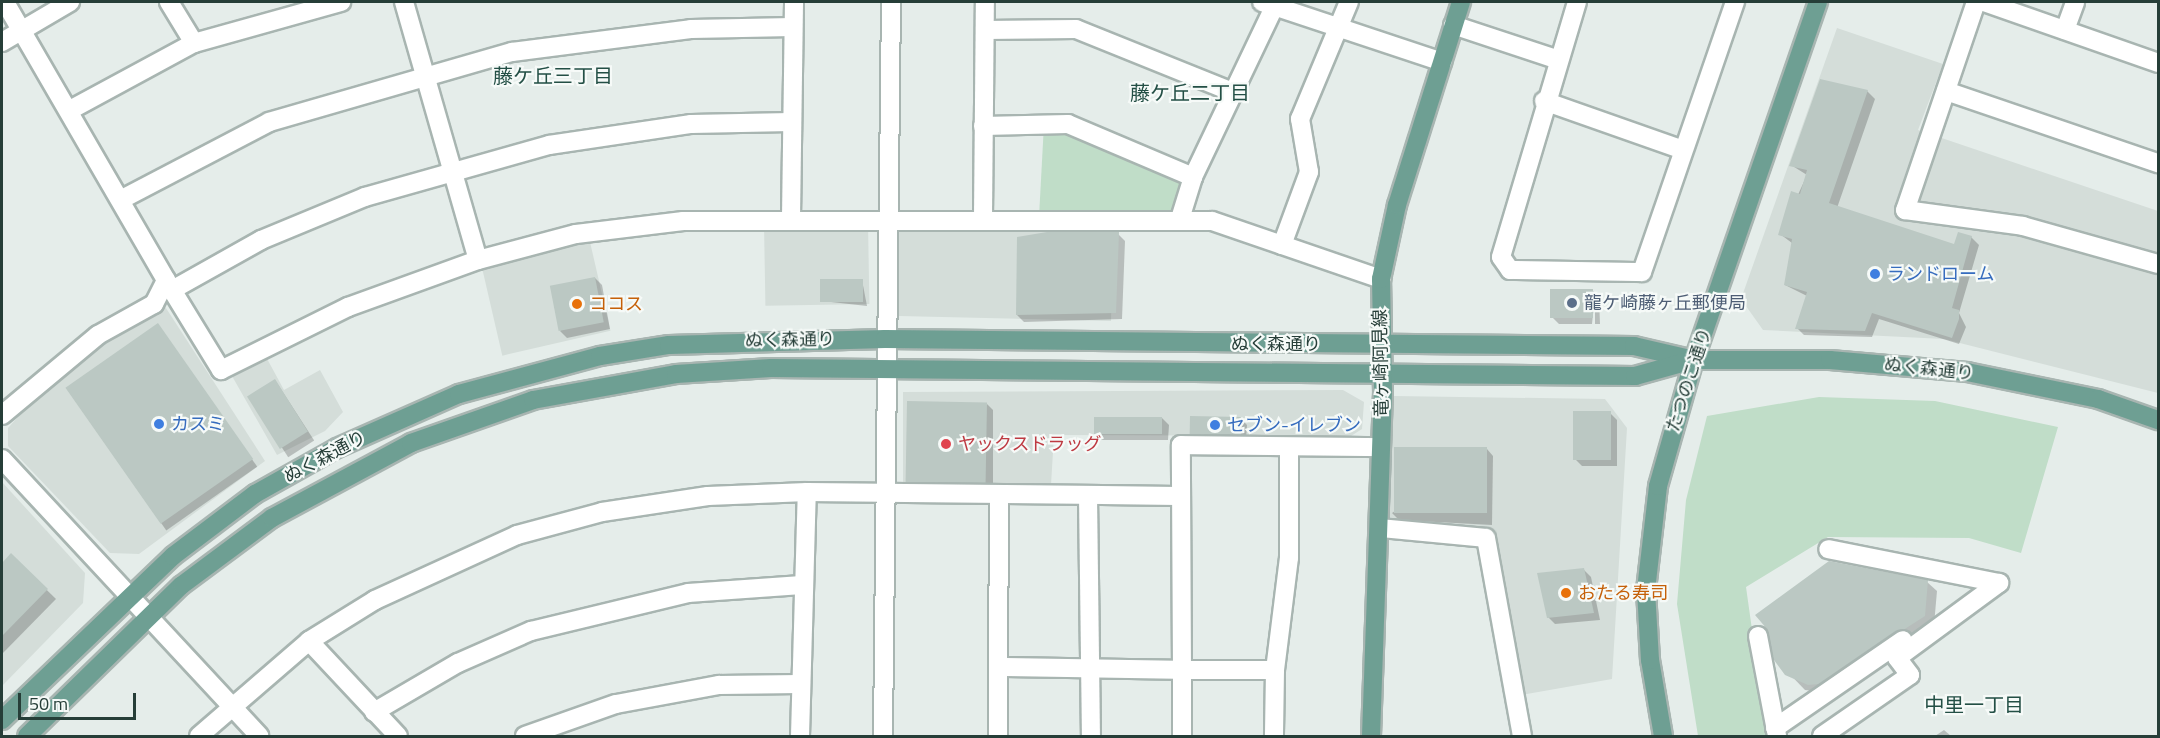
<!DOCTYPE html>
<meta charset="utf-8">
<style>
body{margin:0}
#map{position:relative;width:2160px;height:738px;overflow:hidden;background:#e5edea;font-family:"Titillium Web","Noto Sans JP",sans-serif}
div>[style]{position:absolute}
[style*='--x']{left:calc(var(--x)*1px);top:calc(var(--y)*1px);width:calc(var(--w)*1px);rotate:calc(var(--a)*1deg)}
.built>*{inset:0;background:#d4ddd9;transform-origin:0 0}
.green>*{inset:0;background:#c0ddc8}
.shadow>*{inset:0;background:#0003;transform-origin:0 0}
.building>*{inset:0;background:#bbc8c3;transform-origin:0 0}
.roads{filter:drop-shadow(2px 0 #a8b5b1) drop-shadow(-2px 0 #a8b5b1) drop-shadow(0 2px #a8b5b1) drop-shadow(0 -2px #a8b5b1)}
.minor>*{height:18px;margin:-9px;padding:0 9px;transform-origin:9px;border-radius:9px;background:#fff}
.major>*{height:18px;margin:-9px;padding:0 9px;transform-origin:9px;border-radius:9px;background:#6e9f93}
.dots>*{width:16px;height:16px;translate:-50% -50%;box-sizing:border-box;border:3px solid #f6faf8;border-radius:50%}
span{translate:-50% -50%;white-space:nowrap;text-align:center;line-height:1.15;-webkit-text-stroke:4.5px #f6faf8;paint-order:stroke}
.shop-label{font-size:18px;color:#366cbe}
.left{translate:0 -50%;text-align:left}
.service-label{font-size:18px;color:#4e5e75}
.food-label{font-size:18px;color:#c56008}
.street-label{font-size:18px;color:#263e38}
.health-label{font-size:18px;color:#be3a42}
.neighbourhood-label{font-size:20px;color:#234f45}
.frame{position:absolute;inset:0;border:3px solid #263e38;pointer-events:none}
.scale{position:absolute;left:18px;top:693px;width:118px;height:27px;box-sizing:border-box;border:3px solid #263e38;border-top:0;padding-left:8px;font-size:18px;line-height:21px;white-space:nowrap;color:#263e38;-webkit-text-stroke:4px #f6faf8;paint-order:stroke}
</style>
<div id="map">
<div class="built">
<div style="clip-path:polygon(1837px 28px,1943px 64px,1918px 130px,2158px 211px,2158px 393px,1944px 339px,1763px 330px,1741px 299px)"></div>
<div style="left:868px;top:223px;width:81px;height:104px;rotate:89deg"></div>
<div style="clip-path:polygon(902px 225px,1113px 226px,1111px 321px,899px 316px,894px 310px,894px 232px)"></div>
<div style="left:590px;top:242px;width:91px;height:111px;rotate:77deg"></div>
<div style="clip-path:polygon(164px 305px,265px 461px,139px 554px,110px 553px,8px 446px,8px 428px,41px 391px,102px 343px)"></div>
<div style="clip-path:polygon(265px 355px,284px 390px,320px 370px,343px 412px,325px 431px,277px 455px,232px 376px)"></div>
<div style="clip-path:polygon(1343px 390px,1364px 402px,1362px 429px,1351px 436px,1054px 435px,1051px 485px,903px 488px,903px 392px)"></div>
<div style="clip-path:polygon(1394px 396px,1605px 399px,1627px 428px,1612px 679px,1515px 696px,1488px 529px,1388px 521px)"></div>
<div style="clip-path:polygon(2px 482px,85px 573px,83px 603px,2px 686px)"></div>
</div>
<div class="green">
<div style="clip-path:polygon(1044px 124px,1193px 177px,1180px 219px,1039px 217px)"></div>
<div style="clip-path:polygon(1819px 397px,1935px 401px,2058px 427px,2021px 553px,1969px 538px,1828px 537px,1746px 587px,1767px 736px,1698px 736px,1677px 604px,1686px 500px,1707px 416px)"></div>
</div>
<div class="shadow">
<div style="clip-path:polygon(1867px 91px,1875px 99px,1837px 208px,1955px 246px,1971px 237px,1979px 245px,1959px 313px,1966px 327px,1959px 344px,1879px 319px,1872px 337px,1804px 335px,1797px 328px,1807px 296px,1785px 285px,1792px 243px,1780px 234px,1807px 175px,1791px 165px)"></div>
<div style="clip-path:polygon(1118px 234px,1125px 241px,1122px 319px,1024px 322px,1017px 315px)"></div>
<div style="clip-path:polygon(595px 278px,602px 285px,610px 329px,567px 338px,560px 331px)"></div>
<div style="clip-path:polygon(862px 280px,867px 306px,822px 301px)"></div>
<div style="clip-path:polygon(1593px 291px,1599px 297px,1600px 324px,1595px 324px,1595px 295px,1592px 324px,1559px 324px,1552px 317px)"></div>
<div style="left:158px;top:325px;width:173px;height:111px;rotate:55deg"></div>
<div style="left:275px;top:380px;width:72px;height:31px;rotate:57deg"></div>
<div style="clip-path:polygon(987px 404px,993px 410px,993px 489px,914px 488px,907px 481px)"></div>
<div style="clip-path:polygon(1610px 413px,1617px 420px,1617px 466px,1582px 466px,1575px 459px)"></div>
<div style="clip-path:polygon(1162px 418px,1169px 425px,1168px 440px,1101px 440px,1094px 433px)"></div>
<div style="clip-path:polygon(1240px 418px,1247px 425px,1246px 440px,1199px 440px,1192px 433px)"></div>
<div style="clip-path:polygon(1487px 449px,1493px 456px,1492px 525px,1399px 520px,1392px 513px)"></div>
<div style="clip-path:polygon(11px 555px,56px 599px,2px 654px,2px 565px)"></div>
<div style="clip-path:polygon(1584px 570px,1591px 577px,1600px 620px,1555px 624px,1548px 617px)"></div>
<div style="clip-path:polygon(1927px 582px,1937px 591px,1934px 625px,1829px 693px,1805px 690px,1775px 659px)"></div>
<div style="clip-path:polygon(1944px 730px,1951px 736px,1935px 736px)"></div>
</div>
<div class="building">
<div style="clip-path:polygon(1820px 79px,1868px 90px,1829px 203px,1954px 244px,1958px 232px,1972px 236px,1952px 308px,1959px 310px,1959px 319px,1952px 338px,1872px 313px,1865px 331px,1795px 329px,1807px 292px,1784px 285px,1792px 239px,1778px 235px,1791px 191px,1800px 194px,1807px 170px,1789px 166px)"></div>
<div style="clip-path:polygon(1047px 232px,1119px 232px,1116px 313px,1016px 315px,1017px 237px)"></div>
<div style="left:595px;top:277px;width:46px;height:46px;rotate:79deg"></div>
<div style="left:820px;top:279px;width:43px;height:23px"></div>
<div style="left:1550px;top:289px;width:43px;height:29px"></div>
<div style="left:158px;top:323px;width:166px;height:113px;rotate:55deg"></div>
<div style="left:275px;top:379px;width:62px;height:33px;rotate:58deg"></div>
<div style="left:907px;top:401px;width:80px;height:81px;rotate:1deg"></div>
<div style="left:1573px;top:411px;width:38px;height:49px"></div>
<div style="left:1190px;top:416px;width:51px;height:18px;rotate:1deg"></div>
<div style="left:1094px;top:417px;width:68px;height:17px"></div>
<div style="left:1394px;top:447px;width:93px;height:66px"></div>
<div style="clip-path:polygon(11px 553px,48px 589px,2px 636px,2px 563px)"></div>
<div style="clip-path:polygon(1829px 561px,1928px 580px,1925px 616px,1819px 684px,1808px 685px,1785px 675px,1774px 660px,1767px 629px,1755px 615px)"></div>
<div style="clip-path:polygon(1584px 568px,1594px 613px,1547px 618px,1537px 573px)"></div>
</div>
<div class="roads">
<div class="minor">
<div style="--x:169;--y:2;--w:48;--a:58.6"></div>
<div style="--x:404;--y:2;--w:268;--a:74"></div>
<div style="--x:1262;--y:2;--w:190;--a:18.4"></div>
<div style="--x:1577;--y:2;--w:266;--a:106.6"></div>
<div style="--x:1501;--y:257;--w:16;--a:55"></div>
<div style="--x:1510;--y:270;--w:132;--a:0.9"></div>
<div style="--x:1642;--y:272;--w:286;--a:-71"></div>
<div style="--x:1976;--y:2;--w:220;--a:108.8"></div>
<div style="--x:1905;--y:210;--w:119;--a:7.7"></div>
<div style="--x:2023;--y:226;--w:140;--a:15.7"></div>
<div style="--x:1984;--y:2;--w:184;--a:19.3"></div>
<div style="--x:1453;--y:25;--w:108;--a:18.3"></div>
<div style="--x:985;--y:30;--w:91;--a:-0.6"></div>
<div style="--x:1076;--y:29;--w:169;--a:21.9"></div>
<div style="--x:2065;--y:30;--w:30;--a:-70"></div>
<div style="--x:2;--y:42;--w:79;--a:-30.5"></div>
<div style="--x:1946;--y:91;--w:224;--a:18.8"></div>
<div style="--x:1544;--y:101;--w:147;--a:19.4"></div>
<div style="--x:70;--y:110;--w:141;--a:-28.4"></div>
<div style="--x:194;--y:43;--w:153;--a:-15.6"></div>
<div style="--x:983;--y:126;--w:85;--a:-1.3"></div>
<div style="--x:1068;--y:124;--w:136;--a:23"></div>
<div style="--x:122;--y:199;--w:166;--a:-27.6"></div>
<div style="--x:269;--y:122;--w:253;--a:-16.1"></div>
<div style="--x:512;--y:52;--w:180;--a:-7.3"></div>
<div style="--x:691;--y:29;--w:102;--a:-1.1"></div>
<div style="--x:983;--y:217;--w:215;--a:-89.5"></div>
<div style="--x:791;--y:218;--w:216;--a:-89.2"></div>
<div style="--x:1180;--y:219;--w:44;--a:-72.8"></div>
<div style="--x:1193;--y:177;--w:188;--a:-64.5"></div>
<div style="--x:1282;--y:245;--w:78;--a:-69.7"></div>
<div style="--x:1309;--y:172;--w:54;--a:-99.6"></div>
<div style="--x:1300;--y:119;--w:127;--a:-67.3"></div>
<div style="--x:164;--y:288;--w:8;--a:14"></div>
<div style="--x:172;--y:290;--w:102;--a:-29.3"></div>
<div style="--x:261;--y:240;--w:113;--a:-22.5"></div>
<div style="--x:365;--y:197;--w:191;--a:-15.8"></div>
<div style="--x:549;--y:145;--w:144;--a:-8.4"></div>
<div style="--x:691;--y:124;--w:100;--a:-1.1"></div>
<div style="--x:172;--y:290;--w:94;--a:58.5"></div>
<div style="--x:221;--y:370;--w:142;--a:-26.4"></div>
<div style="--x:348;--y:307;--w:138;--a:-19.9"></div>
<div style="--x:478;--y:260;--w:101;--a:-14.9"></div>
<div style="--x:576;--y:234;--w:108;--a:-6.9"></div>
<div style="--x:683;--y:221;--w:529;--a:0"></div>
<div style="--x:1212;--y:221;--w:179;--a:18.9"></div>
<div style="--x:2;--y:415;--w:125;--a:-39.8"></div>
<div style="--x:98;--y:335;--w:64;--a:-29"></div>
<div style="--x:154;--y:304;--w:27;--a:-63"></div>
<div style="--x:166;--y:280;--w:321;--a:-120.1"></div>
<div style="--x:2;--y:459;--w:378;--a:47.1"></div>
<div style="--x:1088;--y:495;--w:241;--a:89.3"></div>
<div style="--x:1380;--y:528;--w:106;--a:5.4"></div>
<div style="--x:1486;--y:538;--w:201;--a:79.7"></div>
<div style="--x:1758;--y:636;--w:102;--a:79.2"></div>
<div style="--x:309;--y:641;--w:130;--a:46.9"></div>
<div style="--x:999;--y:667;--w:183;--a:0.9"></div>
<div style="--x:1182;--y:670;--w:225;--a:-90.3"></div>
<div style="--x:1181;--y:445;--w:200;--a:0.6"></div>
<div style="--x:1275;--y:670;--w:113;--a:-82.9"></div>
<div style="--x:1289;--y:558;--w:111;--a:-90"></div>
<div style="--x:374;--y:712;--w:97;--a:-30.3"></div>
<div style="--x:458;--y:663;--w:80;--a:-23.7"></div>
<div style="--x:531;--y:631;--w:162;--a:-13.6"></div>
<div style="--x:688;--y:593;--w:114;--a:-4"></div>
<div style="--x:1775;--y:728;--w:155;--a:-34.5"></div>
<div style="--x:199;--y:736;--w:145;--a:-40.8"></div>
<div style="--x:309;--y:641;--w:78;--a:-31.8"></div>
<div style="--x:375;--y:600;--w:156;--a:-24.6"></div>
<div style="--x:517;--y:535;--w:88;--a:-15.1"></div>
<div style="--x:602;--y:512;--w:107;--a:-8.6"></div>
<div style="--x:708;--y:496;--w:99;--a:-2.3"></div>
<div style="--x:807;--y:492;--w:371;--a:0.6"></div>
<div style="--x:525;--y:736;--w:96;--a:-19.4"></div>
<div style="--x:616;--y:704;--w:105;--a:-10.5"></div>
<div style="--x:719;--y:685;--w:81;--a:-0.7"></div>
<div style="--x:800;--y:736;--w:244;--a:-88.4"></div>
<div style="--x:883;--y:736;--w:734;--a:-89.38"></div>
<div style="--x:998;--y:736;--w:241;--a:-89.8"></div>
<div style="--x:1182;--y:736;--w:66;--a:-90"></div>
<div style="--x:1182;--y:670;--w:93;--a:0"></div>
<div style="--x:1275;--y:670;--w:66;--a:90.9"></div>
<div style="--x:1822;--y:736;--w:107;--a:-34.7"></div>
<div style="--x:1910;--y:675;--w:21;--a:-127"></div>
<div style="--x:1897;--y:658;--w:127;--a:-36.3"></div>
<div style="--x:1999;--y:583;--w:174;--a:-168.8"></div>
</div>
<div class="major">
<div style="--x:2;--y:720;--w:237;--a:-43.8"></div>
<div style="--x:173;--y:556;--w:103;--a:-37.1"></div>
<div style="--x:255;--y:494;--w:94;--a:-29.3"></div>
<div style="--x:337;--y:448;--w:133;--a:-23.9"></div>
<div style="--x:459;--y:394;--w:146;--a:-15.1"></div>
<div style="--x:600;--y:356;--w:70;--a:-9.1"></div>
<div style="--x:669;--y:345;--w:216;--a:-1.6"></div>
<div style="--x:885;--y:339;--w:749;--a:0.54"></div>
<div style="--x:1634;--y:346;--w:62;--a:13.1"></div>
<div style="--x:1694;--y:360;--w:136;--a:0"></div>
<div style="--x:1830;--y:360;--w:138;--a:5"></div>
<div style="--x:1967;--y:372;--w:134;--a:11.6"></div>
<div style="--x:2098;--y:399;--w:64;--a:19.3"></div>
<div style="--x:27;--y:736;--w:216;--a:-44.3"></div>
<div style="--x:182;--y:585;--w:112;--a:-36.7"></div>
<div style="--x:272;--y:518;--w:158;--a:-28.3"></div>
<div style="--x:411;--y:443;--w:129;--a:-19.4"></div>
<div style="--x:533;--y:400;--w:145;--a:-10.3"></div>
<div style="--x:676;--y:374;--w:95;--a:-3.6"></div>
<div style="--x:771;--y:368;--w:864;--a:0.53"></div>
<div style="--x:1635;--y:376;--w:56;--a:-15.5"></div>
<div style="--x:1371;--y:736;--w:344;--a:-88"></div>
<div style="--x:1383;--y:392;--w:113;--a:-91"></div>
<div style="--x:1381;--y:279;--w:76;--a:-77.8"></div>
<div style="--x:1397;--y:205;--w:213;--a:-72.5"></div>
<div style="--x:1663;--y:736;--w:77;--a:-99.7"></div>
<div style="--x:1650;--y:660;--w:70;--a:-93.3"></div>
<div style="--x:1646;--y:590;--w:105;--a:-83.4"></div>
<div style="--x:1658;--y:486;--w:131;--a:-74.1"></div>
<div style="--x:1694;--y:360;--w:379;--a:-70.9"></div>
</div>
</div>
<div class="dots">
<div style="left:1875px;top:274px;background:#3f7fe0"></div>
<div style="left:1572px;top:303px;background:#5c6f8a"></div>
<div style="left:577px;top:304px;background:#e8710a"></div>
<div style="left:159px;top:424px;background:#3f7fe0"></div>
<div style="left:1215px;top:425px;background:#3f7fe0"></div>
<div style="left:946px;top:444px;background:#e0444e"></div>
<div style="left:1566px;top:593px;background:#e8710a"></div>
</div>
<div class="shop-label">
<span class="left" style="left:1887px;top:274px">ランドローム</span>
<span class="left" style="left:171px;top:424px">カスミ</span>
<span class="left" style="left:1227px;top:425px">セブン-イレブン</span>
</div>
<div class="service-label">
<span class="left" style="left:1584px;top:303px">龍ケ崎藤ヶ丘郵便局</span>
</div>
<div class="food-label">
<span class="left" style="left:589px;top:304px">ココス</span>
<span class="left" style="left:1578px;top:593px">おたる寿司</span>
</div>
<div class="street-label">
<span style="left:790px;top:340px;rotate:-1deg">ぬく森通り</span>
<span style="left:1276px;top:344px">ぬく森通り</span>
<span style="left:1381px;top:363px;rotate:-91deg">竜ヶ崎阿見線</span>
<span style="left:1929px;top:369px;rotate:6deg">ぬく森通り</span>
<span style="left:1689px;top:380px;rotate:-72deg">たつのこ通り</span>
<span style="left:325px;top:457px;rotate:-28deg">ぬく森通り</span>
</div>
<div class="health-label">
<span class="left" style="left:958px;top:444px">ヤックスドラッグ</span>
</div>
<div class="neighbourhood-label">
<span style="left:553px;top:75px">藤ケ丘三丁目</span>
<span style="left:1190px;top:92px">藤ケ丘二丁目</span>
<span style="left:1974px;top:704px">中里一丁目</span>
</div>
<div class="frame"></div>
<div class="scale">50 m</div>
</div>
